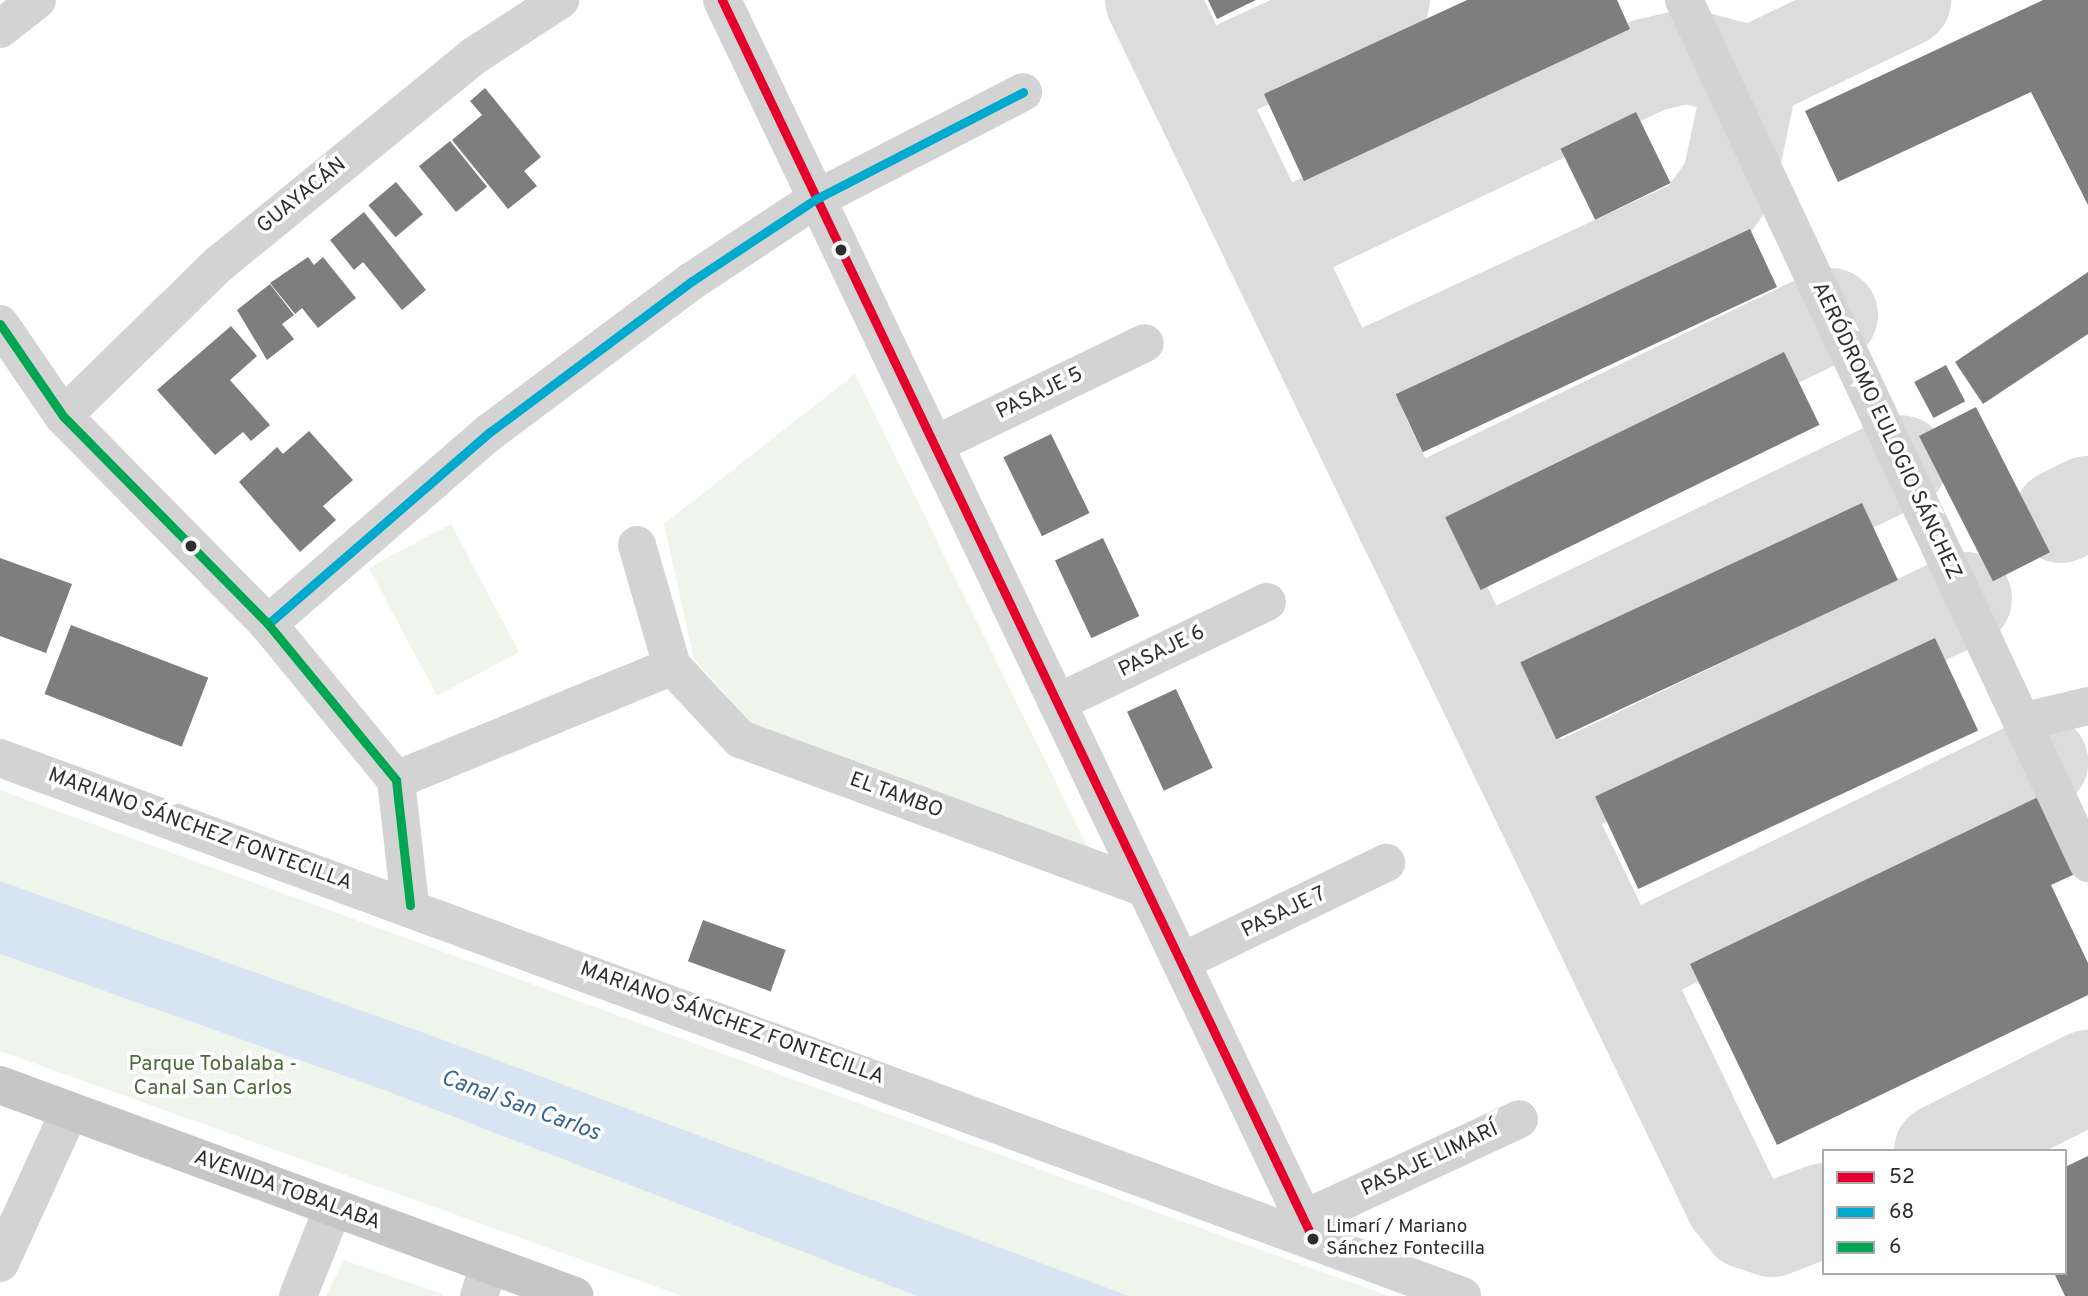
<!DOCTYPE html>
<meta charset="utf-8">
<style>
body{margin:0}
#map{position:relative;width:2088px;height:1296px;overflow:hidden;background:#fff;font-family:Overpass,sans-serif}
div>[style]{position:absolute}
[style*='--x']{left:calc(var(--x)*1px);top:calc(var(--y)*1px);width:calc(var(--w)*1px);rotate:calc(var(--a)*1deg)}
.green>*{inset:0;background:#eff5eb;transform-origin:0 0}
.water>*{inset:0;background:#d7e4f2}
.taxiway>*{height:94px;margin:-47px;padding:0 47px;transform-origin:47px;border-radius:47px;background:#dcdcdc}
.building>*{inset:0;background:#7e7e7e;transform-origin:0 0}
.minor>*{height:38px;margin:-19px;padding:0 19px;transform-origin:19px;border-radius:19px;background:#d3d3d3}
.major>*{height:38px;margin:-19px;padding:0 19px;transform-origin:19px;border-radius:19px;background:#c6c6c6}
.bus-1>*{height:9px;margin:-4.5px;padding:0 4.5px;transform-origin:4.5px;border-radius:4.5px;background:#e4002b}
.bus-2>*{height:9px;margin:-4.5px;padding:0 4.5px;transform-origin:4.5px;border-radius:4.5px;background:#00a9ce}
.bus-3>*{height:9px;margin:-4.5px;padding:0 4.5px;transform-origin:4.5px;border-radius:4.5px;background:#00a651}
.dots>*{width:19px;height:19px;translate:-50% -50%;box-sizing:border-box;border:4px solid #fff;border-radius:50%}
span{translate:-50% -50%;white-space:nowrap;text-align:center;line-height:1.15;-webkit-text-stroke:7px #fff;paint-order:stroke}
.bus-label{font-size:19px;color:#2e2e2e}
.left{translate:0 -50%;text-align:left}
.street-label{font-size:21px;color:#2e2e2e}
.park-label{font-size:21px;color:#4a6c39}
.water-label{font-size:23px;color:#386494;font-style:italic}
.legend{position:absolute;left:1822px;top:1149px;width:245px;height:126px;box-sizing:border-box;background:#fff;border:2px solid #ababab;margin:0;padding:9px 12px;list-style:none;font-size:21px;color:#2e2e2e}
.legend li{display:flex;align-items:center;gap:14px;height:35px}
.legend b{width:35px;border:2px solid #ababab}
</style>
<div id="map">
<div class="green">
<div style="clip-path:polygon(855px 374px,1091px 854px,751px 723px,694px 659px,664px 524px)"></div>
<div style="left:451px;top:524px;width:145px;height:93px;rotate:62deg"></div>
<div style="clip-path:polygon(0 790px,1250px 1246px,1389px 1296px,1129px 1296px,0 881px)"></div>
<div style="clip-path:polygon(0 954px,384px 1090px,917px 1296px,682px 1296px,0 1051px)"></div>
<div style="clip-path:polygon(344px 1260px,443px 1294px,442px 1296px,326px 1296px)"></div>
</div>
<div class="water">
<div style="clip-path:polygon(0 881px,424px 1033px,1129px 1296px,917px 1296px,384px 1090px,0 954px)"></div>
</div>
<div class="taxiway">
<div style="--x:1152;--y:0;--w:1335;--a:64.24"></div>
<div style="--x:1732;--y:1202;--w:26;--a:51"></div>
<div style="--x:1748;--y:1222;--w:25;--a:18"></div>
<div style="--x:1772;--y:1230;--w:56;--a:-21"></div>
<div style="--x:1194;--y:87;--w:208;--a:-24.7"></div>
<div style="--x:1270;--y:245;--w:420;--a:-25.4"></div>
<div style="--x:1649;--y:65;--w:39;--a:-13"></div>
<div style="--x:1687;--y:56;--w:67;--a:14.7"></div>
<div style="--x:1752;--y:73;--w:169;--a:-25.7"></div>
<div style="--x:1340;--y:390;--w:397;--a:-24.9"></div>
<div style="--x:1700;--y:223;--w:50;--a:-54.7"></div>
<div style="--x:1729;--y:182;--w:111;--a:-78.1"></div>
<div style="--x:2061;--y:516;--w:30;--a:-26"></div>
<div style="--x:1403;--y:521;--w:475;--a:-25.7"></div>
<div style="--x:1475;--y:668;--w:473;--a:-25.8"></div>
<div style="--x:1539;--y:802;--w:472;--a:-25.5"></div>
<div style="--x:1619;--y:968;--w:470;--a:-26"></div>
<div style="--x:1941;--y:1151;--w:165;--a:-26.7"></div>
</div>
<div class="building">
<div style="clip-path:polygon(1208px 0,1256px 0,1217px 19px)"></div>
<div style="clip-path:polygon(1467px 0,1617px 0,1630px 29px,1304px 181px,1264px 94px)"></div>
<div style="clip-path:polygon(2043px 0,2088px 0,2088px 205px,2031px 92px,1838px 182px,1805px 111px)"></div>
<div style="clip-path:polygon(485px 88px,541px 157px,524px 171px,537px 186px,508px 209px,452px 140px,482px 115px,470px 101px)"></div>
<div style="left:1636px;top:112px;width:79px;height:84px;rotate:64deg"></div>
<div style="left:450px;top:141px;width:59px;height:40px;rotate:51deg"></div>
<div style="left:396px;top:182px;width:42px;height:36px;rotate:50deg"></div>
<div style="clip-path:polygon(364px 212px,426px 290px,402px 310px,363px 262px,354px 270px,330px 240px)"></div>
<div style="left:1750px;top:229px;width:64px;height:391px;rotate:65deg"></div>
<div style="clip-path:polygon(308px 257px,314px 265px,323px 257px,356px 298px,318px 328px,302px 308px,295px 314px,270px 283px)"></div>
<div style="clip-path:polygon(2088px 272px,2088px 334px,1983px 404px,1955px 362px)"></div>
<div style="clip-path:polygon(270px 284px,294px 315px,282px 324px,294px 339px,267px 360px,237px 310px)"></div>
<div style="clip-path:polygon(231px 326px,257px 356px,230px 380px,270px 425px,251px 441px,243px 432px,215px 455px,157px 390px)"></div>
<div style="left:1784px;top:352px;width:81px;height:377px;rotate:64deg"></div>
<div style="left:1946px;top:365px;width:41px;height:36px;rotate:62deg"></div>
<div style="left:1976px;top:407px;width:163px;height:64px;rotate:63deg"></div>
<div style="clip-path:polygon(309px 431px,353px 480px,323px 506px,336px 520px,300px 552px,239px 482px,277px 447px,283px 454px)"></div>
<div style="left:1051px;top:434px;width:88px;height:53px;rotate:64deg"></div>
<div style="left:1862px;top:503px;width:85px;height:377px;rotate:65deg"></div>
<div style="left:1103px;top:538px;width:86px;height:53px;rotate:65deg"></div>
<div style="clip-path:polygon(0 558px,72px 584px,46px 653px,0 636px)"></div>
<div style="left:71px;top:625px;width:147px;height:74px;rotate:21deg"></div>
<div style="left:1935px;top:638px;width:102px;height:375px;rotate:65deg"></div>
<div style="left:1176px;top:689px;width:87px;height:54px;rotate:65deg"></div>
<div style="clip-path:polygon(2038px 797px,2075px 874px,2051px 885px,2088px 963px,2088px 995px,1777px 1145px,1690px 964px)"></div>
<div style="left:703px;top:920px;width:88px;height:44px;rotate:20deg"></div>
<div style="clip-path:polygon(2088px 1156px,2088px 1296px,2065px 1296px,2054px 1273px,2065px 1273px,2065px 1167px)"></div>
</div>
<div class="minor">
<div style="--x:722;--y:0;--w:1373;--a:64.5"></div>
<div style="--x:1684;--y:0;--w:953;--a:64.91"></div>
<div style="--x:0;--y:29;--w:47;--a:-38.1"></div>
<div style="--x:0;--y:324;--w:112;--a:55.6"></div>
<div style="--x:63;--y:416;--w:292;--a:45.4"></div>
<div style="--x:268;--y:624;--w:202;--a:50.6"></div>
<div style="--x:396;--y:780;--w:126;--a:83.6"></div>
<div style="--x:63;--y:416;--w:218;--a:-44.3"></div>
<div style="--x:219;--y:264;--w:329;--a:-39.2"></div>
<div style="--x:474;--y:56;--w:103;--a:-33.1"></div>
<div style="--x:934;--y:445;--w:234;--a:-25.8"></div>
<div style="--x:637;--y:545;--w:126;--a:73.9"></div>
<div style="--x:672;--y:666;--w:100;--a:47"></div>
<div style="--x:740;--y:739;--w:432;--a:20.2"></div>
<div style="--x:268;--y:624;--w:294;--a:-40.9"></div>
<div style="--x:490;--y:432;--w:252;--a:-36.8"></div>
<div style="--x:692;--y:281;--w:149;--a:-33.5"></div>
<div style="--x:816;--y:199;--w:233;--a:-27.3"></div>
<div style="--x:1057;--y:703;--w:233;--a:-25.7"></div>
<div style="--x:2022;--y:722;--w:68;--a:-13.6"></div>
<div style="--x:0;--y:758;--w:1558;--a:20.2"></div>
<div style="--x:396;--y:780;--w:299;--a:-22.4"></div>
<div style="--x:1181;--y:962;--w:228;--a:-25.8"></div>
<div style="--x:1304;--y:1219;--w:237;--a:-24.9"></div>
<div style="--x:0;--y:1263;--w:166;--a:-65.4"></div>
<div style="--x:298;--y:1296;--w:95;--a:-68.3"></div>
<div style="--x:479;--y:1296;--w:33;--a:-72"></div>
</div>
<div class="major">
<div style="--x:0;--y:1085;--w:612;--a:20.15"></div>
</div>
<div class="bus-1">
<div style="--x:722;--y:0;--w:1373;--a:64.5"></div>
</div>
<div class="bus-2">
<div style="--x:268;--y:624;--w:294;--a:-40.9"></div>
<div style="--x:490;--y:432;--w:252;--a:-36.8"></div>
<div style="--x:692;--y:281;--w:149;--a:-33.5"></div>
<div style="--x:816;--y:199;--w:233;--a:-27.3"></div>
</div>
<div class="bus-3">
<div style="--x:0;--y:324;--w:112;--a:55.6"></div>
<div style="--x:63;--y:416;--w:292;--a:45.4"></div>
<div style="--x:268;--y:624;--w:202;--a:50.6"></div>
<div style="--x:396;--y:780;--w:126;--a:83.6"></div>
</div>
<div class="dots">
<div style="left:841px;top:250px;background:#2e2e2e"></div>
<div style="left:191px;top:546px;background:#2e2e2e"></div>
<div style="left:1313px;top:1239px;background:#2e2e2e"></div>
</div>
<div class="bus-label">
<span class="left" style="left:1326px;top:1239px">Limarí / Mariano<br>Sánchez Fontecilla</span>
</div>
<div class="street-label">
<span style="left:302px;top:196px;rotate:-39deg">GUAYACÁN</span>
<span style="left:1040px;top:394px;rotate:-26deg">PASAJE 5</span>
<span style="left:1886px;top:431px;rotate:65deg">AERÓDROMO EULOGIO SÁNCHEZ</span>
<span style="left:1162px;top:652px;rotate:-26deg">PASAJE 6</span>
<span style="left:896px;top:796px;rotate:20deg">EL TAMBO</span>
<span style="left:200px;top:830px;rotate:20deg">MARIANO SÁNCHEZ FONTECILLA</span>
<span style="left:1284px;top:913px;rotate:-26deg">PASAJE 7</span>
<span style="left:732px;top:1024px;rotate:20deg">MARIANO SÁNCHEZ FONTECILLA</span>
<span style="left:1430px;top:1160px;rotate:-25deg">PASAJE LIMARÍ</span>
<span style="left:287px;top:1191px;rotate:20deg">AVENIDA TOBALABA</span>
</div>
<div class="park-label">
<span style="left:213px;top:1077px">Parque Tobalaba -<br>Canal San Carlos</span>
</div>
<div class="water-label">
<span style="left:520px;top:1107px;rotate:20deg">Canal San Carlos</span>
</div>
<ul class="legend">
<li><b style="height:9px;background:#e4002b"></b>52</li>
<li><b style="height:9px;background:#00a9ce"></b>68</li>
<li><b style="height:9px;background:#00a651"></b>6</li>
</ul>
</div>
